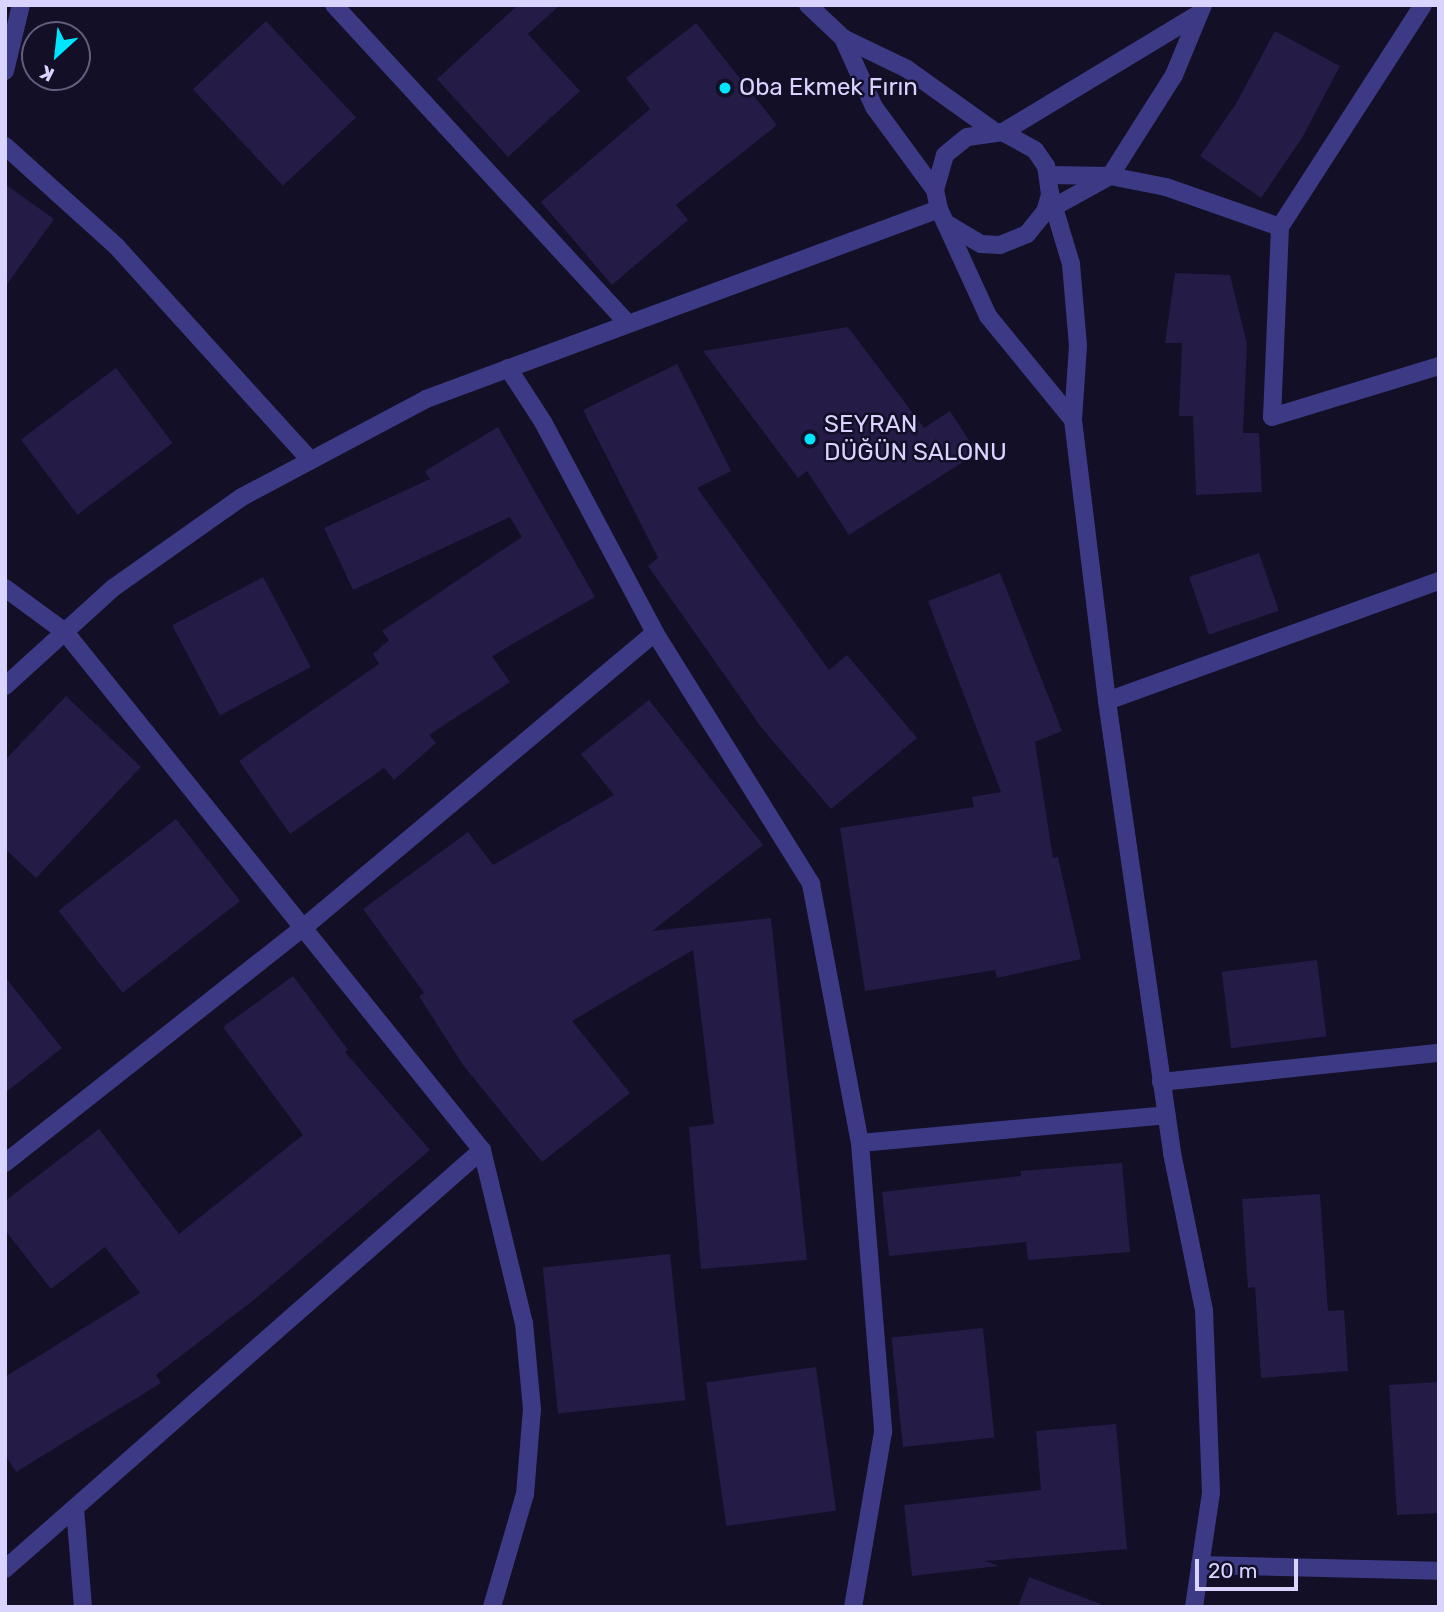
<!DOCTYPE html>
<meta charset="utf-8">
<style>
body{margin:0}
#map{position:relative;width:1444px;height:1612px;overflow:hidden;background:#130f26;font-family:Rubik,sans-serif}
div>[style]{position:absolute}
[style*='--x']{left:calc(var(--x)*1px);top:calc(var(--y)*1px);width:calc(var(--w)*1px);rotate:calc(var(--a)*1deg)}
.building>*{inset:0;background:#241b47;transform-origin:0 0}
.minor>*{height:18px;margin:-9px;padding:0 9px;transform-origin:9px;border-radius:9px;background:#3d3a85}
.dots>*{width:19px;height:19px;translate:-50% -50%;box-sizing:border-box;border:4px solid #130f26;border-radius:50%}
span{translate:-50% -50%;white-space:nowrap;text-align:center;line-height:1.15;-webkit-text-stroke:5px #130f26;paint-order:stroke}
.poi-label{font-size:24px;color:#d9d4ff}
.left{translate:0 -50%;text-align:left}
.frame{position:absolute;inset:0;border:7px solid #d9d4ff;pointer-events:none}
.north{position:absolute;left:21px;top:21px;width:70px;height:70px;box-sizing:border-box;background:#130f26;border:2px solid #625e7d;border-radius:50%;rotate:207deg;font-size:19px;font-weight:700;line-height:28px;text-align:center;color:#d9d4ff}
.north::after{content:'';display:block;margin:auto;width:24px;height:32px;background:#00e5ff;clip-path:polygon(50% 0,100% 100%,50% 72%,0 100%)}
.scale{position:absolute;left:1195px;top:1559px;width:103px;height:32px;box-sizing:border-box;border:4px solid #d9d4ff;border-top:0;padding-left:9px;font-size:21px;line-height:24px;white-space:nowrap;color:#d9d4ff;-webkit-text-stroke:5px #130f26;paint-order:stroke}
</style>
<div id="map">
<div class="building">
<div style="clip-path:polygon(518px 5px,560px 5px,528px 34px,580px 91px,508px 157px,437px 79px)"></div>
<div style="left:266px;top:21px;width:132px;height:100px;rotate:47deg"></div>
<div style="clip-path:polygon(696px 23px,777px 125px,676px 205px,688px 220px,612px 285px,541px 202px,650px 109px,626px 78px)"></div>
<div style="clip-path:polygon(1275px 31px,1340px 66px,1302px 138px,1261px 198px,1200px 156px,1237px 102px)"></div>
<div style="clip-path:polygon(5px 184px,54px 219px,5px 287px)"></div>
<div style="clip-path:polygon(1175px 273px,1230px 275px,1247px 344px,1243px 433px,1259px 433px,1262px 492px,1196px 495px,1193px 416px,1179px 416px,1182px 343px,1165px 343px)"></div>
<div style="clip-path:polygon(848px 327px,924px 428px,950px 411px,977px 453px,849px 535px,807px 471px,798px 478px,703px 351px)"></div>
<div style="clip-path:polygon(677px 364px,731px 471px,697px 488px,829px 670px,847px 655px,917px 738px,831px 809px,761px 727px,648px 566px,658px 558px,583px 410px)"></div>
<div style="left:116px;top:368px;width:94px;height:119px;rotate:53deg"></div>
<div style="clip-path:polygon(498px 427px,595px 597px,492px 656px,510px 682px,429px 735px,436px 743px,394px 780px,384px 768px,290px 834px,239px 761px,379px 664px,373px 654px,389px 640px,382px 631px,522px 537px,510px 517px,353px 590px,324px 528px,430px 479px,425px 471px)"></div>
<div style="left:1259px;top:553px;width:61px;height:74px;rotate:71deg"></div>
<div style="clip-path:polygon(1000px 573px,1062px 731px,1035px 742px,1053px 858px,1058px 857px,1081px 959px,997px 978px,995px 970px,865px 991px,840px 828px,974px 807px,972px 797px,1001px 792px,928px 601px)"></div>
<div style="left:263px;top:577px;width:102px;height:103px;rotate:62deg"></div>
<div style="clip-path:polygon(66px 696px,141px 767px,36px 878px,5px 849px,5px 760px)"></div>
<div style="clip-path:polygon(649px 700px,763px 845px,652px 931px,771px 918px,807px 1260px,701px 1269px,689px 1127px,714px 1124px,693px 950px,572px 1021px,630px 1093px,542px 1162px,463px 1065px,419px 996px,424px 993px,363px 909px,468px 832px,493px 865px,614px 795px,581px 754px)"></div>
<div style="left:176px;top:819px;width:104px;height:149px;rotate:52deg"></div>
<div style="left:1317px;top:960px;width:77px;height:96px;rotate:83deg"></div>
<div style="clip-path:polygon(293px 976px,348px 1050px,345px 1052px,430px 1150px,255px 1299px,156px 1375px,161px 1383px,16px 1472px,5px 1455px,5px 1377px,140px 1293px,105px 1247px,51px 1289px,5px 1230px,5px 1201px,99px 1129px,179px 1234px,303px 1135px,223px 1027px)"></div>
<div style="clip-path:polygon(5px 977px,62px 1048px,5px 1093px)"></div>
<div style="clip-path:polygon(1122px 1163px,1130px 1252px,1028px 1260px,1026px 1242px,889px 1256px,882px 1192px,1021px 1176px,1020px 1171px)"></div>
<div style="clip-path:polygon(1320px 1194px,1328px 1311px,1344px 1310px,1348px 1371px,1261px 1378px,1255px 1287px,1248px 1288px,1242px 1199px)"></div>
<div style="left:670px;top:1254px;width:147px;height:128px;rotate:84deg"></div>
<div style="left:983px;top:1328px;width:110px;height:92px;rotate:84deg"></div>
<div style="left:816px;top:1367px;width:145px;height:111px;rotate:82deg"></div>
<div style="clip-path:polygon(1439px 1382px,1439px 1513px,1397px 1515px,1389px 1385px)"></div>
<div style="clip-path:polygon(1116px 1424px,1127px 1549px,985px 1561px,999px 1566px,912px 1576px,904px 1505px,1041px 1490px,1036px 1431px)"></div>
<div style="clip-path:polygon(1029px 1577px,1101px 1604px,1100px 1607px,1018px 1607px)"></div>
</div>
<div class="minor">
<div style="--x:334;--y:5;--w:432;--a:47.3"></div>
<div style="--x:808;--y:5;--w:48;--a:43.3"></div>
<div style="--x:843;--y:38;--w:71;--a:25.8"></div>
<div style="--x:907;--y:69;--w:107;--a:35.5"></div>
<div style="--x:1423;--y:5;--w:264;--a:122.8"></div>
<div style="--x:1280;--y:227;--w:190;--a:92.4"></div>
<div style="--x:1272;--y:417;--w:175;--a:-17"></div>
<div style="--x:843;--y:38;--w:76;--a:65.8"></div>
<div style="--x:874;--y:107;--w:103;--a:53.7"></div>
<div style="--x:5;--y:71;--w:68;--a:-76.4"></div>
<div style="--x:1003;--y:132;--w:224;--a:-31.1"></div>
<div style="--x:5;--y:146;--w:151;--a:42"></div>
<div style="--x:117;--y:247;--w:286;--a:47.8"></div>
<div style="--x:1048;--y:175;--w:62;--a:0.9"></div>
<div style="--x:1110;--y:176;--w:57;--a:11.1"></div>
<div style="--x:1166;--y:187;--w:121;--a:19.3"></div>
<div style="--x:1050;--y:194;--w:73;--a:73.3"></div>
<div style="--x:1071;--y:264;--w:82;--a:85.1"></div>
<div style="--x:1078;--y:346;--w:74;--a:93.9"></div>
<div style="--x:1073;--y:420;--w:283;--a:83.1"></div>
<div style="--x:1107;--y:701;--w:457;--a:81.8"></div>
<div style="--x:1172;--y:1153;--w:160;--a:78.5"></div>
<div style="--x:1204;--y:1310;--w:183;--a:87.8"></div>
<div style="--x:1211;--y:1493;--w:115;--a:98.5"></div>
<div style="--x:1045;--y:212;--w:74;--a:-29"></div>
<div style="--x:1110;--y:176;--w:120;--a:-57.6"></div>
<div style="--x:1174;--y:75;--w:76;--a:-67.5"></div>
<div style="--x:949;--y:225;--w:37;--a:31"></div>
<div style="--x:981;--y:244;--w:19;--a:3"></div>
<div style="--x:1000;--y:245;--w:29;--a:-22"></div>
<div style="--x:1027;--y:234;--w:28;--a:-51"></div>
<div style="--x:1045;--y:212;--w:19;--a:-74"></div>
<div style="--x:1050;--y:194;--w:28;--a:-98"></div>
<div style="--x:1046;--y:166;--w:19;--a:-125"></div>
<div style="--x:1035;--y:150;--w:37;--a:-151"></div>
<div style="--x:1003;--y:132;--w:36;--a:172"></div>
<div style="--x:967;--y:137;--w:28;--a:141"></div>
<div style="--x:945;--y:155;--w:36;--a:106"></div>
<div style="--x:935;--y:190;--w:19;--a:78"></div>
<div style="--x:939;--y:209;--w:118;--a:65.4"></div>
<div style="--x:988;--y:316;--w:134;--a:50.7"></div>
<div style="--x:508;--y:368;--w:64;--a:57.1"></div>
<div style="--x:543;--y:422;--w:239;--a:62"></div>
<div style="--x:655;--y:633;--w:296;--a:58.1"></div>
<div style="--x:811;--y:884;--w:264;--a:79.3"></div>
<div style="--x:860;--y:1143;--w:290;--a:85.4"></div>
<div style="--x:883;--y:1432;--w:178;--a:99.7"></div>
<div style="--x:5;--y:588;--w:74;--a:36.3"></div>
<div style="--x:65;--y:632;--w:665;--a:51.17"></div>
<div style="--x:482;--y:1150;--w:635;--a:138.7"></div>
<div style="--x:5;--y:686;--w:146;--a:-42.2"></div>
<div style="--x:113;--y:588;--w:158;--a:-35.2"></div>
<div style="--x:242;--y:497;--w:208;--a:-28"></div>
<div style="--x:426;--y:399;--w:547;--a:-20.32"></div>
<div style="--x:1107;--y:701;--w:353;--a:-19.9"></div>
<div style="--x:1161;--y:1082;--w:280;--a:-6"></div>
<div style="--x:860;--y:1143;--w:307;--a:-5.2"></div>
<div style="--x:482;--y:1150;--w:178;--a:76.4"></div>
<div style="--x:524;--y:1323;--w:86;--a:84.7"></div>
<div style="--x:532;--y:1409;--w:85;--a:94.7"></div>
<div style="--x:525;--y:1494;--w:118;--a:106.3"></div>
<div style="--x:5;--y:1163;--w:380;--a:-38.3"></div>
<div style="--x:303;--y:928;--w:459;--a:-40"></div>
<div style="--x:75;--y:1508;--w:99;--a:85.4"></div>
<div style="--x:1200;--y:1565;--w:239;--a:1.4"></div>
</div>
<div class="dots">
<div style="left:725px;top:88px;background:#00e5ff"></div>
<div style="left:810px;top:439px;background:#00e5ff"></div>
</div>
<div class="poi-label">
<span class="left" style="left:739px;top:88px">Oba Ekmek Fırın</span>
<span class="left" style="left:824px;top:439px">SEYRAN<br>DÜĞÜN SALONU</span>
</div>
<div class="frame"></div>
<div class="north">K</div>
<div class="scale">20 m</div>
</div>
